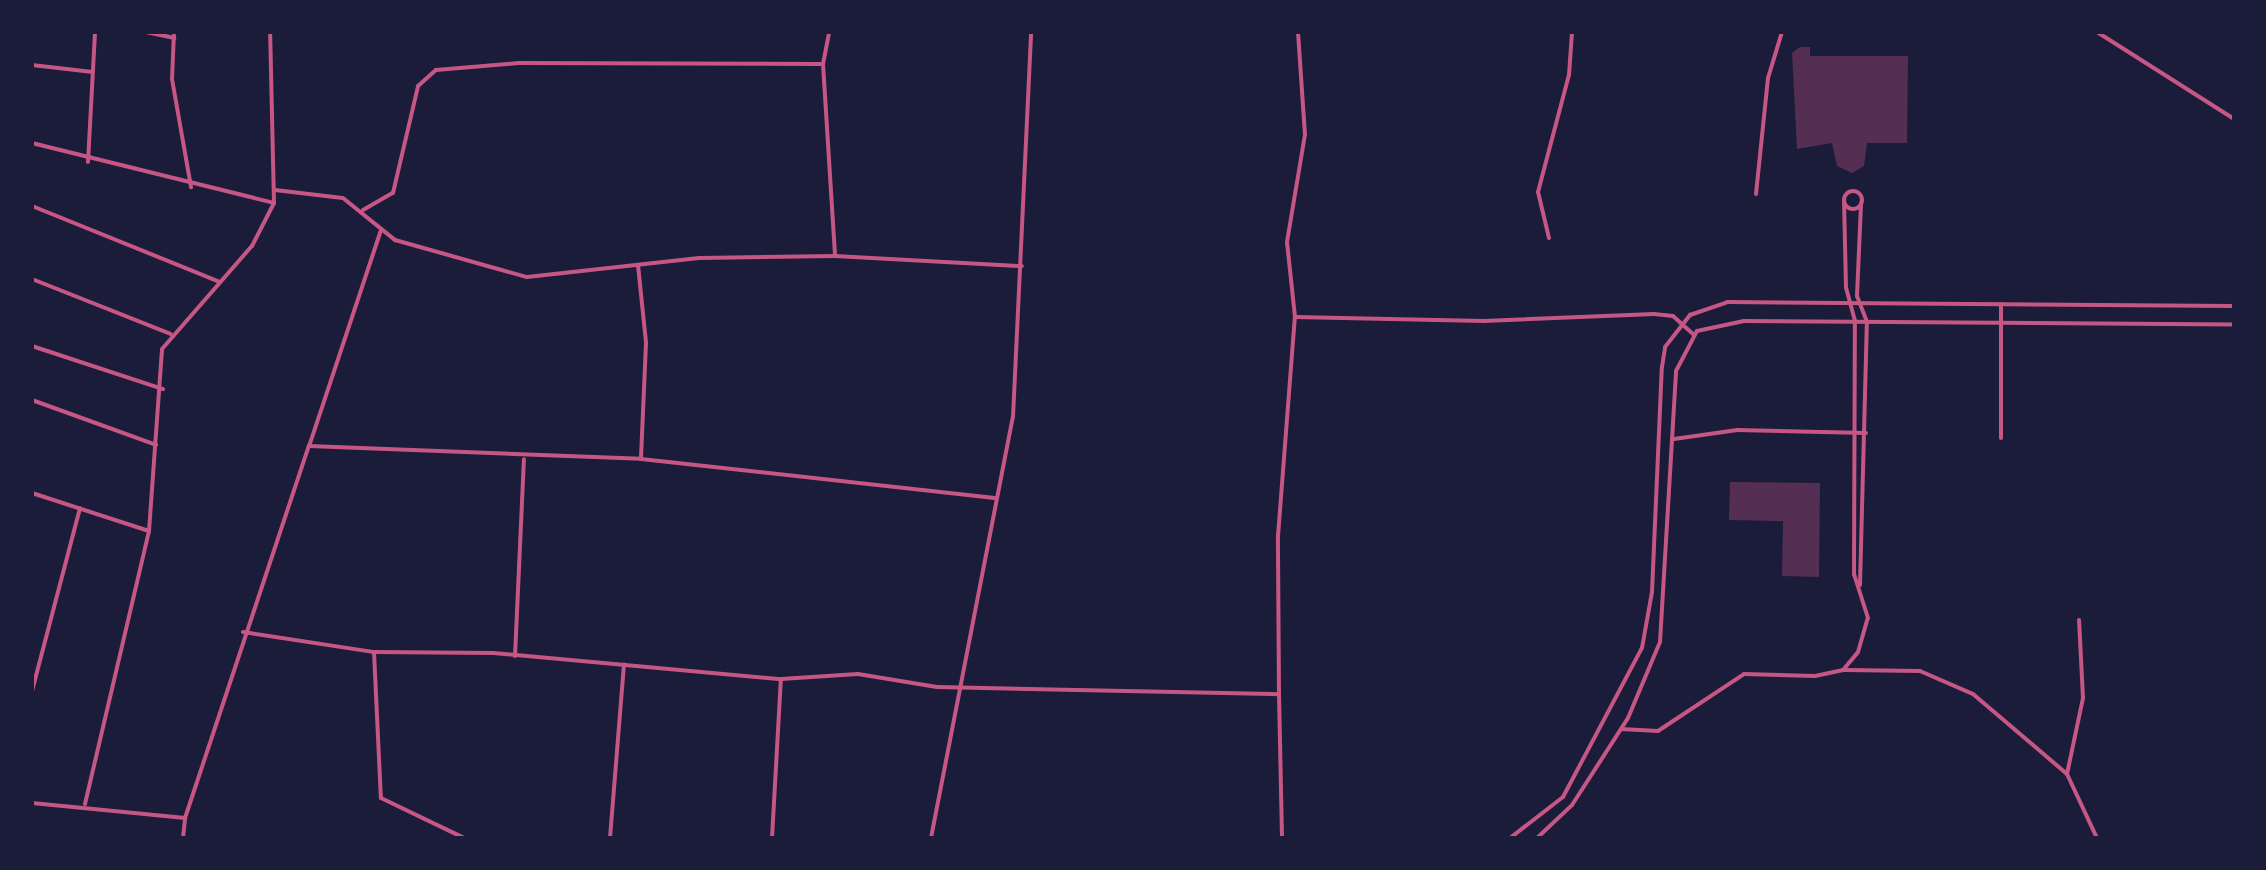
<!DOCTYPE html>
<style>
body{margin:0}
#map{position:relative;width:2266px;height:870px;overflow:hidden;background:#1b1b3a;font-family:Figtree,sans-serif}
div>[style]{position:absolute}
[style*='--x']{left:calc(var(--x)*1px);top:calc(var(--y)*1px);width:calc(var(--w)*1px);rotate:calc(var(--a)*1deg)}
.building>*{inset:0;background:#542f53}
.minor>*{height:4px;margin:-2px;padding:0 2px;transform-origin:2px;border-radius:2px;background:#c65784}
.minor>.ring{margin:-2px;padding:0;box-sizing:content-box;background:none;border:4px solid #c65784;border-radius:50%}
span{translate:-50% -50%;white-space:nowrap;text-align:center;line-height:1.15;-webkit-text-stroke:6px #1b1b3a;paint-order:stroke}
.frame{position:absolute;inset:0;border:34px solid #1b1b3a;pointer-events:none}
</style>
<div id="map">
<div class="building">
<div style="clip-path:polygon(1800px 47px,1810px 47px,1810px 56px,1908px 56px,1907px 143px,1867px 143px,1864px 166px,1852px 173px,1837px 166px,1832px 143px,1797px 149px,1792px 53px)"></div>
<div style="clip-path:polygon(1730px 482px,1820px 483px,1819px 577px,1782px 576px,1783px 521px,1729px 520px)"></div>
</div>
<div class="minor">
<div style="--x:146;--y:32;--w:29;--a:12"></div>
<div style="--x:174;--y:32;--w:47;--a:92.4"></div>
<div style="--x:172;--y:79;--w:110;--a:80"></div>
<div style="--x:2097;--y:32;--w:162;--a:32.4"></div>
<div style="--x:823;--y:64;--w:33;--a:-79"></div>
<div style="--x:32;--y:65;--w:61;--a:6.5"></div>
<div style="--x:32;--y:143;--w:249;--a:13.9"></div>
<div style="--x:88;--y:162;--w:130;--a:-86.9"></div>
<div style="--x:275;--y:190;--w:68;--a:6.7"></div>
<div style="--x:343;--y:198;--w:67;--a:38.9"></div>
<div style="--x:395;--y:240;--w:137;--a:15.7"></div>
<div style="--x:527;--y:277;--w:173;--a:-6.3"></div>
<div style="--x:699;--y:258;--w:136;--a:-0.8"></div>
<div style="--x:835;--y:256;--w:187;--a:3.1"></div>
<div class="ring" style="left:1844px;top:191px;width:14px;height:14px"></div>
<div style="--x:1756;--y:194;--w:117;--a:-84.1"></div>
<div style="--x:1768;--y:78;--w:48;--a:-73.1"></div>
<div style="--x:32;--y:206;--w:201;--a:22"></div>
<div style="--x:363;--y:210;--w:34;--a:-30"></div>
<div style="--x:393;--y:193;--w:110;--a:-76.8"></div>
<div style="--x:418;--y:86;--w:24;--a:-42"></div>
<div style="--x:436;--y:70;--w:83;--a:-4.8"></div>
<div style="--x:519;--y:63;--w:304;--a:0.2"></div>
<div style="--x:823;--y:64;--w:192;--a:86.4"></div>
<div style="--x:381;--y:230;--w:228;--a:108.4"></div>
<div style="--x:309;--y:446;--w:332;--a:2.2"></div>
<div style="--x:1549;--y:238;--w:47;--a:-103.4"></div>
<div style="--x:1538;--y:192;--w:121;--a:-75.2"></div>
<div style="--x:1569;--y:75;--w:43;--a:-86"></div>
<div style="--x:638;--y:265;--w:78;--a:84.1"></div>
<div style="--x:646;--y:343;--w:116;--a:92.5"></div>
<div style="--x:641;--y:459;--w:358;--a:6.3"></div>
<div style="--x:32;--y:279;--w:149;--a:21.6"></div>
<div style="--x:2001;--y:304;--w:134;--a:90"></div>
<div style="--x:1295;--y:317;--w:189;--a:1.2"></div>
<div style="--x:1484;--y:321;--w:170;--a:-2.4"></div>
<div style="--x:1654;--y:314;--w:19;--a:6"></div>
<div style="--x:1673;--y:316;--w:28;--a:42"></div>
<div style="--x:32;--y:346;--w:138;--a:18.2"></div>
<div style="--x:32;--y:400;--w:132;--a:19.9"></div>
<div style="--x:1674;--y:439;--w:64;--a:-8.1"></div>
<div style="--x:1737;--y:430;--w:129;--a:1.3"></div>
<div style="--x:32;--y:493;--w:123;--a:18"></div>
<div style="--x:1860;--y:585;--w:263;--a:-88.5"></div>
<div style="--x:1867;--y:322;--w:28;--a:-111"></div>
<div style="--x:1857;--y:296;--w:93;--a:-87.5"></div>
<div style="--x:243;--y:632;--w:133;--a:8.7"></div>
<div style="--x:374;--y:652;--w:119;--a:0.5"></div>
<div style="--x:493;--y:653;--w:289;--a:5.2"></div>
<div style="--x:781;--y:679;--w:77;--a:-3.7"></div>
<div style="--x:858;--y:674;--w:80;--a:9.3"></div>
<div style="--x:937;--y:687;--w:342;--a:1.2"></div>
<div style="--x:1279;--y:694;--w:144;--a:88.8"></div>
<div style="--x:374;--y:652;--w:146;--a:87.3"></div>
<div style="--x:381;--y:798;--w:92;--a:25.7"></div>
<div style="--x:515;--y:656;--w:197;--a:-87.4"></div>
<div style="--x:1845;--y:670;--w:75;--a:0.8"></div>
<div style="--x:1920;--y:671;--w:58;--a:23.5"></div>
<div style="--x:1973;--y:694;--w:123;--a:40.4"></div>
<div style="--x:2067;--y:774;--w:71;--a:64.9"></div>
<div style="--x:32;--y:691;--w:189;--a:-75.3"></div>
<div style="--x:1279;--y:694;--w:158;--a:-90.4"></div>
<div style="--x:1278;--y:536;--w:220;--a:-85.6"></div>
<div style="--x:1295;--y:317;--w:75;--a:-96.1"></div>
<div style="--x:1287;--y:242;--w:109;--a:-80.5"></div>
<div style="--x:1305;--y:135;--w:103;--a:-93.9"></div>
<div style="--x:1621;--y:729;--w:37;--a:3"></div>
<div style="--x:1658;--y:731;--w:103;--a:-33.5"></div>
<div style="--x:1744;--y:674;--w:71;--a:1.6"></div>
<div style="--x:1815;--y:676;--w:29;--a:-12"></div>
<div style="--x:1843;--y:670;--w:23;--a:-50"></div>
<div style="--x:1858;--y:652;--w:35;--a:-74"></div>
<div style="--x:1868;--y:618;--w:46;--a:-107.7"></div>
<div style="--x:1854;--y:574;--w:253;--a:-89.8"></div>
<div style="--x:1855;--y:321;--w:34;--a:-105"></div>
<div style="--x:1846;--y:288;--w:85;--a:-91.3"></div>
<div style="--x:2067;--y:774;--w:78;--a:-78.1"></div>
<div style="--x:2083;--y:698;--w:78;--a:-92.9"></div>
<div style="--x:32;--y:803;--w:154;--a:5.6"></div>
<div style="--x:185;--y:818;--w:392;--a:-71.6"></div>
<div style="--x:85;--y:804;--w:280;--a:-76.8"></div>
<div style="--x:149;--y:531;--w:182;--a:-85.9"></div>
<div style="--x:162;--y:349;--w:137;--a:-48.9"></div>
<div style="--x:252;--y:246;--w:48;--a:-62.9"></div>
<div style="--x:274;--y:203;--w:171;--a:-91.3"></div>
<div style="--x:183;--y:838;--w:20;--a:-84"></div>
<div style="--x:610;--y:838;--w:174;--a:-85.4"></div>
<div style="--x:772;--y:838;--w:159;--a:-86.8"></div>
<div style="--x:931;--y:838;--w:429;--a:-79"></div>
<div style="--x:1013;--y:417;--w:385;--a:-87.3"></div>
<div style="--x:1510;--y:838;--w:67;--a:-37.7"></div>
<div style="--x:1563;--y:797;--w:169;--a:-62.1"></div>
<div style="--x:1642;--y:648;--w:57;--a:-79.9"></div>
<div style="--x:1652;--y:592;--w:225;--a:-87.5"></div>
<div style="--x:1662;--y:367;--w:20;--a:-81"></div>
<div style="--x:1665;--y:347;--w:41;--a:-52"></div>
<div style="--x:1690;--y:315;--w:39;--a:-19"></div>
<div style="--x:1727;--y:302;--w:507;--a:0.45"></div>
<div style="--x:1537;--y:838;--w:48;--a:-43.3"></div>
<div style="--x:1572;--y:805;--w:103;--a:-57.2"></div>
<div style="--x:1628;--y:718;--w:82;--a:-67.2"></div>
<div style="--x:1660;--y:642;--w:271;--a:-86.6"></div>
<div style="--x:1676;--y:371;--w:45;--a:-62.3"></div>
<div style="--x:1697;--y:331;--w:48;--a:-12"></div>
<div style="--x:1744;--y:321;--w:490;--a:0.4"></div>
</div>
<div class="frame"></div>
</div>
